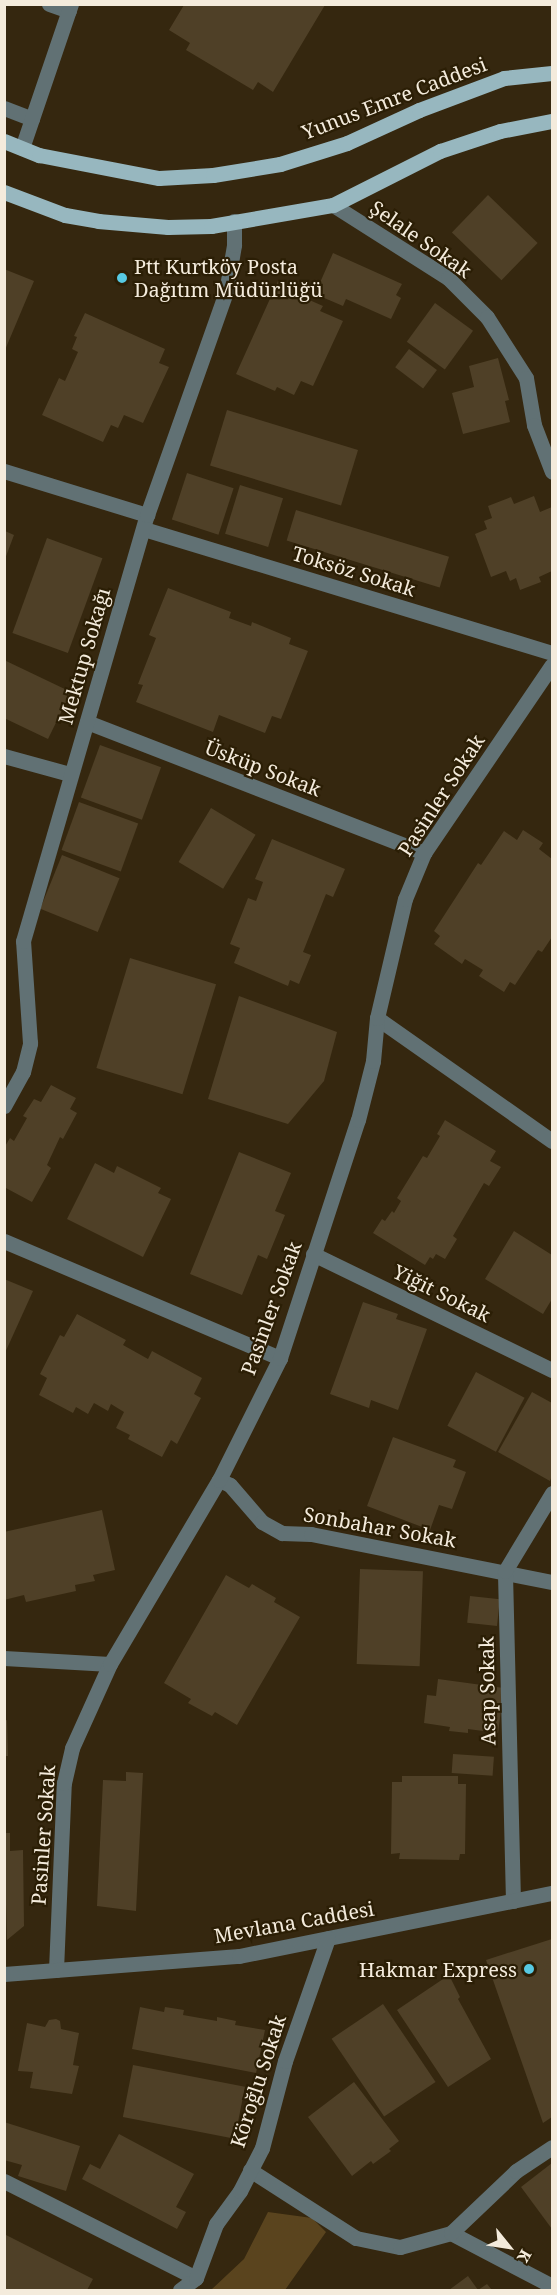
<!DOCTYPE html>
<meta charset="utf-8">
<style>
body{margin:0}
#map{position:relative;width:557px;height:2295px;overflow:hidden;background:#35270f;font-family:"Noto Serif",serif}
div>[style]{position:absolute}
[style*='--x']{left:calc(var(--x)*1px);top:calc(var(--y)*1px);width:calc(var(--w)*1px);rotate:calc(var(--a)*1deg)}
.green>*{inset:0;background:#5a441e}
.building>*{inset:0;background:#4f4027;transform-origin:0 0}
.minor>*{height:15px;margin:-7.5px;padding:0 7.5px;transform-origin:7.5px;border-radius:7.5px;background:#617174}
.major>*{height:15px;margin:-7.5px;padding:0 7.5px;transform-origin:7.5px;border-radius:7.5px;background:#97b7bf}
.dots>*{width:16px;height:16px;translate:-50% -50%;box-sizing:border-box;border:3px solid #2b1e05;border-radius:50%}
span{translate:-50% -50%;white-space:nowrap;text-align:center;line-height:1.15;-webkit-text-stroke:4.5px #2b1e05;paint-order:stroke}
.street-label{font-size:20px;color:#f4ebdc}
.poi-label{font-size:20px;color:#f4ebdc}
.left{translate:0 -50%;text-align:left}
.right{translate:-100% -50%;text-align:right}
.frame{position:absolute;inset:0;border:6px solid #f4ebdc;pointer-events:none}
.north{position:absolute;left:479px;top:2217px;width:60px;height:60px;-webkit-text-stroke:4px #2b1e05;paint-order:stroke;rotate:120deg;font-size:16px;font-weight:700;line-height:24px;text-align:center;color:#f4ebdc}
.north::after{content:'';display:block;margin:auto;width:21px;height:27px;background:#f4ebdc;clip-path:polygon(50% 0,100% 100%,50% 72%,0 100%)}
</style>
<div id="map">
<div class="green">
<div style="clip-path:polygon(268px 2212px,312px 2218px,326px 2232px,285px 2290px,211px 2290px,244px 2259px)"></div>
</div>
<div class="building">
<div style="clip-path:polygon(184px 5px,325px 5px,273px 92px,258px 82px,253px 90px,186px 50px,190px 43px,169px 30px)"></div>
<div style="left:488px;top:195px;width:69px;height:52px;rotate:44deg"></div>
<div style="clip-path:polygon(333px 253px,402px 284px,396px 295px,401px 298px,391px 319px,346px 299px,343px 306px,315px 294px)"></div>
<div style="clip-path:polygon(4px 269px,34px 281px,5px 350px,4px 350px)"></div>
<div style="clip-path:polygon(278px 281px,299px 291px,298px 295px,323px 306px,320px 311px,343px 321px,313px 386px,301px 381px,294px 395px,277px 387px,275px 391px,236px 374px)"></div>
<div style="left:435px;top:303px;width:47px;height:48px;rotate:36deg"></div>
<div style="clip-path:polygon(85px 313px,165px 349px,159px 363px,169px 367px,143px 423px,124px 415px,118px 428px,111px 425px,103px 442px,42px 415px,59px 378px,65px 381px,78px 352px,72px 349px,77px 337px,74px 336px)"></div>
<div style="left:409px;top:349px;width:35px;height:23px;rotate:37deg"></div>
<div style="clip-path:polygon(498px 358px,509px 400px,505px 401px,510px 422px,463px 434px,452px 393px,474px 387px,469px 366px)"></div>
<div style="left:227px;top:410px;width:137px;height:58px;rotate:17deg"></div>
<div style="left:187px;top:473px;width:49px;height:49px;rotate:18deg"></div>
<div style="left:240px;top:485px;width:45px;height:51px;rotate:17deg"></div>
<div style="clip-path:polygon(534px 496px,540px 512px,552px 507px,552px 571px,539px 577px,541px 582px,520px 590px,516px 578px,510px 581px,506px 571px,491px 577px,475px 534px,487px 529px,484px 521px,492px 518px,488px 506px,511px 497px,514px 504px)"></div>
<div style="left:296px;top:510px;width:160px;height:32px;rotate:17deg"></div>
<div style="clip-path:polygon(5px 531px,14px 535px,5px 559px)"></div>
<div style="left:47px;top:538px;width:59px;height:101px;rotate:20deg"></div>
<div style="clip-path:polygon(168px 588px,231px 612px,229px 618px,251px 626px,252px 622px,291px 638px,289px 644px,308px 651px,281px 719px,272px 716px,265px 733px,219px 715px,213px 732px,136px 702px,143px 685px,138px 684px,156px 638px,149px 635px)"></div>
<div style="clip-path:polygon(4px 660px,71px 692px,48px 739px,4px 718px)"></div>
<div style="left:100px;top:745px;width:65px;height:56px;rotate:20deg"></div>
<div style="left:79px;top:802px;width:63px;height:51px;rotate:20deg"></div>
<div style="left:211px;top:808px;width:52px;height:63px;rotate:31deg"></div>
<div style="clip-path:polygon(523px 830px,543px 843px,539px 849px,552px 859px,552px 937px,542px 952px,538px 950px,515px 985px,510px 982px,504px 992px,479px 976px,483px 970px,465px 959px,462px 964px,434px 944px,440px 936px,434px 931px,478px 863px,481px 865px,504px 831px,517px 840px)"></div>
<div style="clip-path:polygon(272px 839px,345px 869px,333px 897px,326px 894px,303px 952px,311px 955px,299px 984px,290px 980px,288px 986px,234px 963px,240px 948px,230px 944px,248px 898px,256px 901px,263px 882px,255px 879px)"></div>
<div style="left:62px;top:855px;width:62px;height:58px;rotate:22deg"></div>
<div style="left:130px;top:958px;width:90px;height:115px;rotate:17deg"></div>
<div style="clip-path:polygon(239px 996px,337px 1032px,324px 1081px,288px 1124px,208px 1099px)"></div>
<div style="clip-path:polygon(51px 1085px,76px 1098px,70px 1109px,77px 1113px,63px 1139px,60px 1137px,47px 1165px,51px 1168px,32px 1202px,4px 1187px,4px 1148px,10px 1138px,14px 1141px,27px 1118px,23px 1116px,34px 1099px,41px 1102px)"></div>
<div style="clip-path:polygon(445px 1120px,496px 1151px,490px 1161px,501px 1167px,489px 1186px,484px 1183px,453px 1236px,457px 1239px,445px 1259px,436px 1254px,433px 1259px,430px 1257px,425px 1265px,373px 1233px,382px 1219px,385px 1221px,392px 1211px,394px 1213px,401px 1201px,397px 1198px,423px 1156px,427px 1158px,440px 1136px,437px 1134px)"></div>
<div style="clip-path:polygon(239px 1152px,291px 1173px,275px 1211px,285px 1215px,267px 1259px,258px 1255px,242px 1295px,190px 1274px)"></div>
<div style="clip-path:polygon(95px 1163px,114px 1173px,117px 1166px,161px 1188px,158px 1193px,171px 1199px,143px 1257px,67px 1219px)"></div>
<div style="clip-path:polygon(514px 1231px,552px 1255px,552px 1299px,543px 1314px,485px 1279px)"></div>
<div style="clip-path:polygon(4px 1279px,33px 1291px,4px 1355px)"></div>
<div style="clip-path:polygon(363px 1302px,398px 1314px,396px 1319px,427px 1329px,398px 1410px,371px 1400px,369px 1408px,330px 1394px)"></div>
<div style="clip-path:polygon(77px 1314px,126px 1340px,123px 1345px,148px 1359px,152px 1351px,202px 1378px,194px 1394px,201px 1398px,177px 1444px,171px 1440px,162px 1457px,128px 1439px,130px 1435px,116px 1428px,124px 1412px,111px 1404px,108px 1411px,94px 1403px,88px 1414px,76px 1407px,73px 1413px,39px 1395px,47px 1378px,40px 1374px,60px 1335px,64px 1337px)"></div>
<div style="left:476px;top:1372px;width:55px;height:61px;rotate:28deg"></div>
<div style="clip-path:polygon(532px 1392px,552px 1403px,552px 1476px,550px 1481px,498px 1452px)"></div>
<div style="clip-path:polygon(393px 1437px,456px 1460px,453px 1467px,466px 1472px,452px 1509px,439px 1505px,430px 1530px,367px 1506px)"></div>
<div style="clip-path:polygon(102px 1510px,115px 1570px,93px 1575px,95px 1581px,75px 1585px,76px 1591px,26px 1602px,24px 1595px,4px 1600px,4px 1532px)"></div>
<div style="left:360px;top:1569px;width:63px;height:95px;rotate:2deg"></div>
<div style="clip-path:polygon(226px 1575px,249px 1588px,252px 1584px,276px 1598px,274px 1602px,300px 1617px,237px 1725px,215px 1712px,212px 1716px,188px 1703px,191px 1699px,164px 1683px)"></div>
<div style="left:470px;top:1596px;width:30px;height:27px;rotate:6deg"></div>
<div style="clip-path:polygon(438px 1679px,504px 1688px,498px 1733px,468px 1729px,468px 1733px,449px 1731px,450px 1727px,424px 1723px,427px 1695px,436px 1696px)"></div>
<div style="clip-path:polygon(7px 1720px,8px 1756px,4px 1756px,4px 1721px)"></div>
<div style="left:453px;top:1754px;width:41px;height:19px;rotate:4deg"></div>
<div style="clip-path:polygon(126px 1772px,143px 1773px,136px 1911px,97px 1906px,103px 1780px,126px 1781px)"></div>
<div style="clip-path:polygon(402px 1776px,458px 1776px,458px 1784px,466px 1784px,465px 1854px,460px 1854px,459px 1860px,399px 1859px,400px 1853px,391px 1854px,392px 1782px,402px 1782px)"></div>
<div style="clip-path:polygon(4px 1833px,10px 1833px,10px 1851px,23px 1850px,24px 1926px,7px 1940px)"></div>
<div style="clip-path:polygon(552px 1939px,552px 2117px,543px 2123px,486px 1960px)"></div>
<div style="clip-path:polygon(449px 1975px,460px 1997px,458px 1999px,491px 2059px,448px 2087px,397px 2010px)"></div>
<div style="left:383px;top:2004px;width:94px;height:62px;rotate:56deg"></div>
<div style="clip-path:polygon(140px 2007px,164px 2012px,165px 2007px,184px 2010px,183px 2015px,217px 2021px,217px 2017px,236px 2021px,235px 2025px,265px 2030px,256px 2073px,132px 2049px)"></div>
<div style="clip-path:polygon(56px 2019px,60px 2021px,61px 2029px,79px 2033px,73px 2065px,79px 2066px,72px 2094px,30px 2088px,33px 2072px,18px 2071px,27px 2023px,45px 2027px,49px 2020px)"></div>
<div style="left:133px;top:2065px;width:114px;height:53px;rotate:11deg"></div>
<div style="clip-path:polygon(354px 2082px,399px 2141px,389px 2149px,391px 2151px,373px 2164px,371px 2161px,352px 2176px,308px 2117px)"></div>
<div style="clip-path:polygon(4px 2122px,80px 2146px,66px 2191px,18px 2176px,22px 2165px,4px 2160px)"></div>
<div style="clip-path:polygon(119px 2134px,194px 2174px,176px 2207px,186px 2212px,177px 2229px,82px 2179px,90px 2164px,100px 2169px)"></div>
<div style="clip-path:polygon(552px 2163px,552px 2229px,521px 2187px)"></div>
<div style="clip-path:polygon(4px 2234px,93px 2279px,87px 2290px,4px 2290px)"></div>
<div style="clip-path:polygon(468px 2276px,478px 2290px,487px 2284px,492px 2290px,449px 2290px)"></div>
</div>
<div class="minor">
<div style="--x:49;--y:4;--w:21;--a:19"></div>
<div style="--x:4;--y:108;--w:30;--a:21"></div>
<div style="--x:22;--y:148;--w:152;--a:-71.2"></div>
<div style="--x:333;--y:205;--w:136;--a:32.4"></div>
<div style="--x:448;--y:278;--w:55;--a:45"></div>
<div style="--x:487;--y:317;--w:72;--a:57.4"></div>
<div style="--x:526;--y:378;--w:48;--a:80.3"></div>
<div style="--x:534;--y:425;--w:50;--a:69"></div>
<div style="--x:4;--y:471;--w:150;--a:17.1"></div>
<div style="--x:144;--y:529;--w:426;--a:16.9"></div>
<div style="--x:87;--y:722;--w:362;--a:21.2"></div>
<div style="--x:4;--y:756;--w:68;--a:15.3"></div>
<div style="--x:377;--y:1018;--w:214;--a:35.1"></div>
<div style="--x:4;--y:1106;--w:39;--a:-61"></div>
<div style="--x:23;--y:1072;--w:30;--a:-76"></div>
<div style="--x:30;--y:1043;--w:102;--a:-93.9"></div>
<div style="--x:23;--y:941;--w:444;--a:-73.8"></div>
<div style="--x:147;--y:515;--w:237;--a:-70.5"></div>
<div style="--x:226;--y:292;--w:48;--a:-80.3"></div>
<div style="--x:234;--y:245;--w:24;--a:-90"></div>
<div style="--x:4;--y:1241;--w:300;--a:23"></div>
<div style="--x:313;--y:1254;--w:266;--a:25.9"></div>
<div style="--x:219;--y:1480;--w:12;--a:24"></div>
<div style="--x:230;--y:1485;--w:49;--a:49.1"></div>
<div style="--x:262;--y:1522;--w:23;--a:29"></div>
<div style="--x:282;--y:1533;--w:29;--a:2"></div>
<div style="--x:311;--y:1534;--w:246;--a:11.3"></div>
<div style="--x:4;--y:1658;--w:106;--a:3.2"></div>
<div style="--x:513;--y:1901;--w:330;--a:-91.4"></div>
<div style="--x:505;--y:1571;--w:91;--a:-58.9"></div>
<div style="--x:56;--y:1970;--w:187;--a:-87.6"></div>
<div style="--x:64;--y:1783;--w:36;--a:-77"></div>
<div style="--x:72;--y:1748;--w:92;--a:-65.7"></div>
<div style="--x:110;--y:1664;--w:214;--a:-59.4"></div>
<div style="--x:219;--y:1480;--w:136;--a:-63.4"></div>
<div style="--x:280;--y:1358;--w:250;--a:-71.9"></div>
<div style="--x:358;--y:1120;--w:61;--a:-75.7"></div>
<div style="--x:373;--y:1061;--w:43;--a:-84.7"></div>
<div style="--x:377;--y:1018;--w:122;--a:-76.8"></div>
<div style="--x:405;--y:899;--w:50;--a:-67.6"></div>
<div style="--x:424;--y:853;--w:227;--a:-55.8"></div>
<div style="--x:4;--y:1974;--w:236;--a:-4.4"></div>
<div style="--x:239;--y:1956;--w:319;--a:-11.4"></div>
<div style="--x:250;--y:2170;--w:126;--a:32.7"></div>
<div style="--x:356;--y:2238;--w:45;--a:11.6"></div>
<div style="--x:400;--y:2247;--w:53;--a:-15.4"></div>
<div style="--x:451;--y:2233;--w:114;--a:27.7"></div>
<div style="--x:4;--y:2181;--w:215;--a:26.8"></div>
<div style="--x:451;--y:2233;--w:90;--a:-43.6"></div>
<div style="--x:516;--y:2171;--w:43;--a:-33.7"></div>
<div style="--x:180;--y:2290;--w:20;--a:-37"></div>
<div style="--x:196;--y:2278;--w:58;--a:-69.7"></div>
<div style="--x:216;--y:2224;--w:41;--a:-54"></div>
<div style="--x:240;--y:2191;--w:48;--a:-62.9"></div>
<div style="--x:262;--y:2148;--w:90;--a:-75.2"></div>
<div style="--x:285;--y:2061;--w:130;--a:-70.7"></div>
</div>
<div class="major">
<div style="--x:4;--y:141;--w:38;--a:22"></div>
<div style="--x:39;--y:155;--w:122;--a:10.9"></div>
<div style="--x:159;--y:178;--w:54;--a:-3.2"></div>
<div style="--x:213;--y:175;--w:68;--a:-9.3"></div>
<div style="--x:280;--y:164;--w:70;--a:-17.4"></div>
<div style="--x:347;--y:143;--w:79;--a:-24.6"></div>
<div style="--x:419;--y:110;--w:91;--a:-20.6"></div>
<div style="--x:504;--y:78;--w:48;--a:-5.9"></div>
<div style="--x:4;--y:192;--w:65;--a:20.7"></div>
<div style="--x:65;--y:215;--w:34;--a:10"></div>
<div style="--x:98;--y:221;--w:70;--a:4.9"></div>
<div style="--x:168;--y:227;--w:43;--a:-1.3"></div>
<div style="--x:211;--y:226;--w:124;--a:-9.8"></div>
<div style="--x:333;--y:205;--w:120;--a:-26.8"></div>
<div style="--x:440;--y:151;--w:63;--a:-18.4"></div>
<div style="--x:500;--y:131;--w:53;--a:-10.9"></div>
</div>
<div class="dots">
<div style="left:122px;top:278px;background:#57c9e2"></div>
<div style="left:529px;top:1969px;background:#57c9e2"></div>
</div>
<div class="street-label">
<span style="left:394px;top:98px;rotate:-21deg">Yunus Emre Caddesi</span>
<span style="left:421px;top:239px;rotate:35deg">Şelale Sokak</span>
<span style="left:354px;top:571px;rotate:17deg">Toksöz Sokak</span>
<span style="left:84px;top:656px;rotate:-74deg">Mektup Sokağı</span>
<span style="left:263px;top:768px;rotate:21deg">Üsküp Sokak</span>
<span style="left:441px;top:795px;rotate:-57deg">Pasinler Sokak</span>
<span style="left:442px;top:1293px;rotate:26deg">Yiğit Sokak</span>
<span style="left:271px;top:1308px;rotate:-70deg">Pasinler Sokak</span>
<span style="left:380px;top:1527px;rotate:10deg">Sonbahar Sokak</span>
<span style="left:487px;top:1691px;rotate:-91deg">Asap Sokak</span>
<span style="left:43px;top:1835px;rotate:-86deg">Pasinler Sokak</span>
<span style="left:294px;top:1922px;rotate:-10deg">Mevlana Caddesi</span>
<span style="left:258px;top:2081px;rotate:-72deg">Köroğlu Sokak</span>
</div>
<div class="poi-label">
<span class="left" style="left:134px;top:278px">Ptt Kurtköy Posta<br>Dağıtım Müdürlüğü</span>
<span class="right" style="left:517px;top:1969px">Hakmar Express</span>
</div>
<div class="frame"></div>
<div class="north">K</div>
</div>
